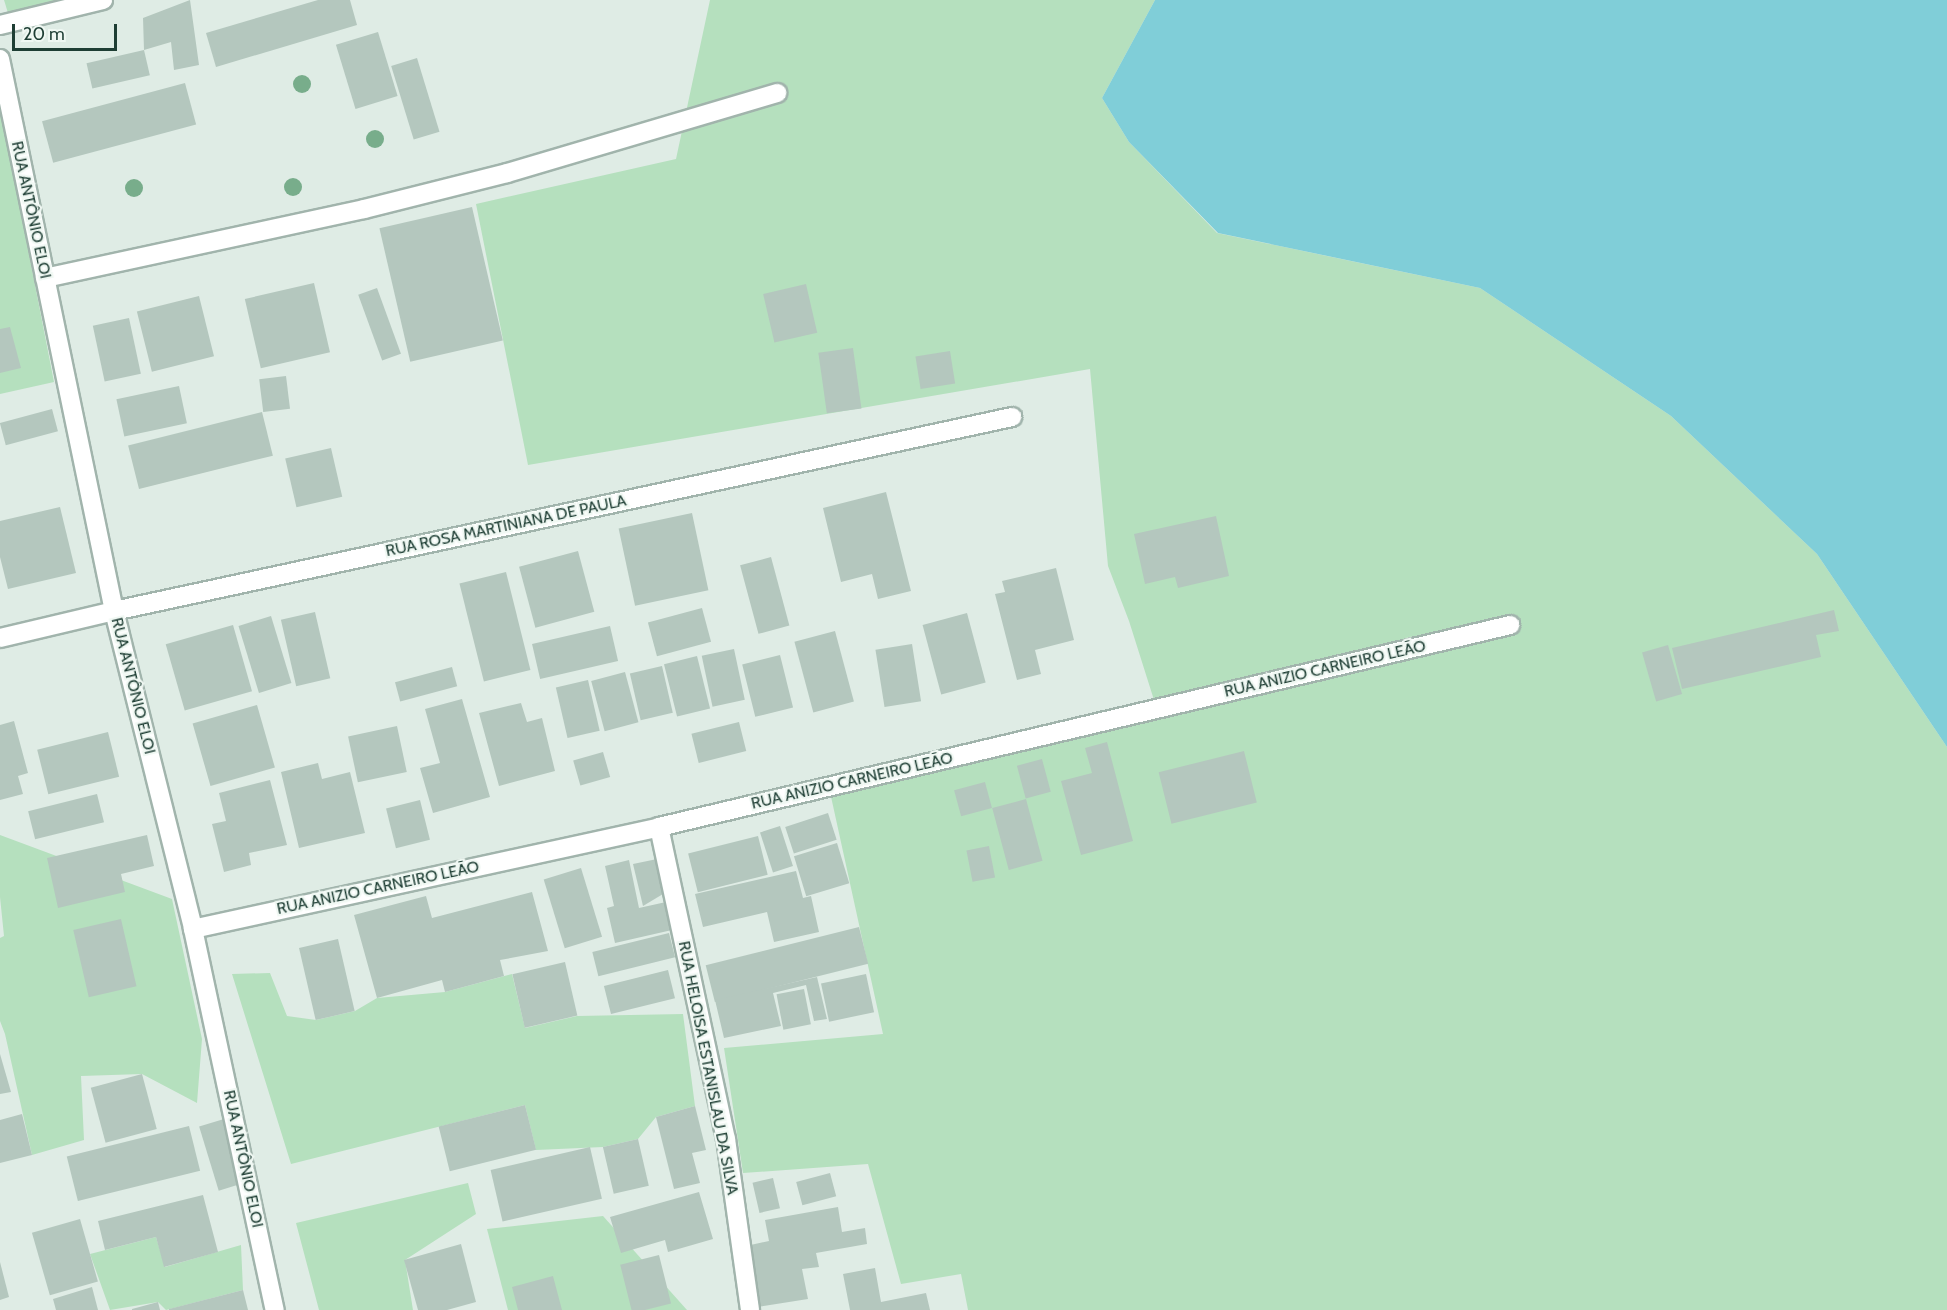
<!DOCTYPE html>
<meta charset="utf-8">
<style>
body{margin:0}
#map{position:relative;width:1947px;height:1310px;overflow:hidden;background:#dfece5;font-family:Cabin,sans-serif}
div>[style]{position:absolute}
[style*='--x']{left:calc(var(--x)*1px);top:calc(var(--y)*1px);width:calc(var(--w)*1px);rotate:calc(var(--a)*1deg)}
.green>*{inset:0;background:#b5e0be}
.water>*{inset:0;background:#80ced8}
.building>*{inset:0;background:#b4c7be;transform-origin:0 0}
.roads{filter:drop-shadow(2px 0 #a1b4ac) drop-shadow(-2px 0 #a1b4ac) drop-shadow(0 2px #a1b4ac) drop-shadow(0 -2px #a1b4ac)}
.minor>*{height:18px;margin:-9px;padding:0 9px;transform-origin:9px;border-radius:9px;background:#fff}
.trees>*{width:18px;height:18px;margin:-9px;border-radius:50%;background:#78ad8b}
span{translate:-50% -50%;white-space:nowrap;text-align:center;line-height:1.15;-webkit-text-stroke:4.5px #f0f8f3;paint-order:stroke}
.street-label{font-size:16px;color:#1e3e34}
.scale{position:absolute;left:12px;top:24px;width:105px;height:27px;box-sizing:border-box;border:3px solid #1e3e34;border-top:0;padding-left:8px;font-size:18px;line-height:21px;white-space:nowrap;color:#1e3e34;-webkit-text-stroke:4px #f0f8f3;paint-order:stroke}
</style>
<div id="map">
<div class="green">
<div style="clip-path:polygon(4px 0,61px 0,8px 13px)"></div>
<div style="clip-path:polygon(710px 0,1155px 0,1102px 98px,1129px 142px,1217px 233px,1480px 288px,1671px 416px,1817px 554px,1947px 747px,1947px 1310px,968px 1310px,961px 1274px,901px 1284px,868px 1164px,743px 1173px,724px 1048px,883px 1034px,830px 792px,1160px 719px,1129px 621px,1108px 566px,1090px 369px,528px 465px,476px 204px,676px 159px)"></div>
<div style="clip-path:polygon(0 106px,54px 382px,0 394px)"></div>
<div style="clip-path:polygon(0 835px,172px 899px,202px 1039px,197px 1103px,142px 1074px,81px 1076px,84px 1140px,32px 1155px,5px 1034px,0 1021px,0 938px,4px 936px,0 897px)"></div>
<div style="clip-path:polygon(270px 973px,287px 1016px,316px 1020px,355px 1011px,377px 998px,445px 992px,512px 974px,525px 1028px,577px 1016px,683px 1014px,695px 1106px,656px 1117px,638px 1139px,603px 1147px,536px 1150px,525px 1105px,291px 1164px,232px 974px)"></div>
<div style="clip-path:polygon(468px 1183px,476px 1214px,405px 1260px,413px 1310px,319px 1310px,296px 1223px)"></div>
<div style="clip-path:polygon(603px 1216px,687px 1310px,508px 1310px,487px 1229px)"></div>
<div style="clip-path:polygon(156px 1237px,165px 1267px,241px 1245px,243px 1290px,166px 1310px,158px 1302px,110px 1310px,90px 1254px)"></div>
</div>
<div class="water">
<div style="clip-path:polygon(1155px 0,1947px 0,1947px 747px,1817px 554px,1671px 416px,1480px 288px,1218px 233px,1129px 142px,1102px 98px)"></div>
</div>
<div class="building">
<div style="clip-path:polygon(190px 0,199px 65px,174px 70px,171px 42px,144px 50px,143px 18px)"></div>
<div style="clip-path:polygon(318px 0,350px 0,357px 25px,216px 67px,206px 33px)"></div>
<div style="left:378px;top:32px;width:67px;height:44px;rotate:73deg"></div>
<div style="left:144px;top:50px;width:26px;height:59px;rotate:77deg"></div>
<div style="left:417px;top:58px;width:77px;height:27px;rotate:73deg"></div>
<div style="left:185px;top:83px;width:43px;height:148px;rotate:75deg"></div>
<div style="left:472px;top:207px;width:137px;height:95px;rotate:77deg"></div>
<div style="left:314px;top:283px;width:71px;height:71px;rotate:77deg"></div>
<div style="left:806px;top:284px;width:50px;height:44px;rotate:77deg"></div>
<div style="left:377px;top:288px;width:70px;height:20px;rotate:70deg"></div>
<div style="left:199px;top:296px;width:62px;height:64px;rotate:76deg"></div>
<div style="left:129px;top:318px;width:57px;height:37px;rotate:78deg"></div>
<div style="clip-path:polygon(10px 327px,21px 368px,0 373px,0 329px)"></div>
<div style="left:853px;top:348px;width:61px;height:35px;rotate:82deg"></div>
<div style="left:950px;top:351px;width:33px;height:35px;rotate:81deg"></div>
<div style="left:286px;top:376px;width:33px;height:27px;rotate:83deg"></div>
<div style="left:179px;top:386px;width:38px;height:64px;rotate:78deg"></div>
<div style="left:52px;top:409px;width:23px;height:54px;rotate:75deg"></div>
<div style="left:262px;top:412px;width:45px;height:138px;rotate:76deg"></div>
<div style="left:331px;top:448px;width:50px;height:47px;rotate:77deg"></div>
<div style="clip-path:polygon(886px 492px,911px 591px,878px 599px,872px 574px,841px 582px,823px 508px)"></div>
<div style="clip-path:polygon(60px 507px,76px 573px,8px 589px,0 557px,0 521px)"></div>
<div style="left:692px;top:513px;width:79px;height:75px;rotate:78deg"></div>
<div style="clip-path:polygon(1216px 516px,1229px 576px,1178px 588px,1175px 577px,1145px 584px,1134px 534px)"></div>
<div style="left:578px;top:551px;width:63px;height:61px;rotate:75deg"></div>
<div style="left:771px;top:557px;width:71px;height:32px;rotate:75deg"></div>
<div style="clip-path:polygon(1056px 568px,1074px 640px,1035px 650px,1041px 674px,1017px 680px,995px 594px,1005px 592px,1002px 581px)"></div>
<div style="left:506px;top:572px;width:101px;height:48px;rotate:76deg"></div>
<div style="left:702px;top:608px;width:35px;height:56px;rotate:75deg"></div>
<div style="clip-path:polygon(1834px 610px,1839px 631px,1816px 635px,1821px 657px,1682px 689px,1672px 648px)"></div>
<div style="left:315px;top:612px;width:68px;height:35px;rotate:77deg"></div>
<div style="left:967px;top:613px;width:72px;height:46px;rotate:75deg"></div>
<div style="left:271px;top:616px;width:70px;height:34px;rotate:73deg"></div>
<div style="left:233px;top:625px;width:69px;height:70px;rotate:74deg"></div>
<div style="left:610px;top:626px;width:36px;height:80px;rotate:77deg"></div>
<div style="left:835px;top:631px;width:73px;height:42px;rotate:75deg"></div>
<div style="left:912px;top:644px;width:58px;height:37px;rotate:81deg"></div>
<div style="left:1668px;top:645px;width:51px;height:27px;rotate:74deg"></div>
<div style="left:734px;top:649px;width:52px;height:33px;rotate:78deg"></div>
<div style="left:780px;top:655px;width:54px;height:39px;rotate:76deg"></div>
<div style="left:697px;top:656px;width:54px;height:34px;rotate:76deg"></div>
<div style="left:662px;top:666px;width:48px;height:33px;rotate:77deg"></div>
<div style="left:452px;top:667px;width:20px;height:59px;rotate:75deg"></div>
<div style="left:625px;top:672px;width:52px;height:35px;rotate:75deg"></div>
<div style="left:588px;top:680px;width:52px;height:33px;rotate:77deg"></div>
<div style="clip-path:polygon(462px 699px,490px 797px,433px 813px,420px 768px,440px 763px,425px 709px)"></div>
<div style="clip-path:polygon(521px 703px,527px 722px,542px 718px,555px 771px,499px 786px,479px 713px)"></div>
<div style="left:257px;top:705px;width:65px;height:67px;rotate:74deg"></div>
<div style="clip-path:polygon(14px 721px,28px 773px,18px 776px,23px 794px,0 800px,0 725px)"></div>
<div style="left:739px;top:722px;width:30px;height:49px;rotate:76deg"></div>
<div style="left:397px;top:726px;width:47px;height:50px;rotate:78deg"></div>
<div style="left:108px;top:732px;width:46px;height:73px;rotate:76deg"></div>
<div style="clip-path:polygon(1107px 742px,1133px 841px,1081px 855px,1061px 781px,1092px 773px,1085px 748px)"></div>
<div style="left:1244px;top:751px;width:53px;height:88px;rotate:76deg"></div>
<div style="left:603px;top:752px;width:26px;height:31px;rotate:74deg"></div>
<div style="left:1042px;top:759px;width:34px;height:26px;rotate:75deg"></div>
<div style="clip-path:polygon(318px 763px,322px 779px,350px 772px,365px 833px,299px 848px,281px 772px)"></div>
<div style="clip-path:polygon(270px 780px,287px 845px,249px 853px,251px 865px,224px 872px,212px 824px,226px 821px,219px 793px)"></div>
<div style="left:985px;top:782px;width:27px;height:32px;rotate:75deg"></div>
<div style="left:97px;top:794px;width:29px;height:71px;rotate:76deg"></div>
<div style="left:1026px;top:799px;width:64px;height:35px;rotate:75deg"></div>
<div style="left:420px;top:800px;width:41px;height:35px;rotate:76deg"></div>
<div style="left:828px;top:813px;width:28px;height:45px;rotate:72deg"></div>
<div style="left:780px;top:826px;width:42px;height:21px;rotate:72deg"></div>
<div style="clip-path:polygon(147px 835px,154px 866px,121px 874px,125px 892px,58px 908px,47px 858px)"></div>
<div style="left:758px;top:836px;width:40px;height:72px;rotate:76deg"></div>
<div style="left:837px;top:843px;width:42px;height:45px;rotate:73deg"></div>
<div style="left:989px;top:846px;width:32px;height:23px;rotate:79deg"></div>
<div style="clip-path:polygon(662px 858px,668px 891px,643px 906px,633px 864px)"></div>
<div style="clip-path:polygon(629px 860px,639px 908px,666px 902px,672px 930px,615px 943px,607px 908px,614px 906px,605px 866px)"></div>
<div style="left:581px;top:868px;width:72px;height:39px;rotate:73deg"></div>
<div style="clip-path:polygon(796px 871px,803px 898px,811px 896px,819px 932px,774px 942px,767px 912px,703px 927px,695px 894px)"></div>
<div style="clip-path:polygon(532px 892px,548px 951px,500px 960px,504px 976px,445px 992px,442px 980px,377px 998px,354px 915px,426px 896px,432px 918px)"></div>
<div style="left:121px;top:919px;width:69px;height:49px;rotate:77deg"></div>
<div style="left:859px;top:927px;width:38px;height:158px;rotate:76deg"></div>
<div style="left:669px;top:933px;width:25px;height:79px;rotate:76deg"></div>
<div style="left:338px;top:939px;width:74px;height:40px;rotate:77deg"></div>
<div style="left:565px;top:962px;width:55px;height:54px;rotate:77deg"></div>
<div style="left:668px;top:970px;width:29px;height:66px;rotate:76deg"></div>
<div style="left:866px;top:974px;width:39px;height:46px;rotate:78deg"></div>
<div style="clip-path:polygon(817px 977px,827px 1019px,814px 1021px,806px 985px,773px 993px,781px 1026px,724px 1038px,715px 1000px)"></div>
<div style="left:804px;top:989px;width:36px;height:28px;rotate:79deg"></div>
<div style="clip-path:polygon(0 1054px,11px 1092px,0 1094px)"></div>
<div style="left:142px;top:1074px;width:57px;height:53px;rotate:75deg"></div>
<div style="left:525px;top:1105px;width:46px;height:89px;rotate:76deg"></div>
<div style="clip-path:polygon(695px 1106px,706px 1150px,692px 1153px,700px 1183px,674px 1189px,656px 1117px)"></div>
<div style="clip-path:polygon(22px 1114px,32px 1155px,0 1163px,0 1120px)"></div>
<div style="left:224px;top:1119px;width:67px;height:26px;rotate:73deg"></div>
<div style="left:189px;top:1126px;width:46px;height:126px;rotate:76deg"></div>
<div style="left:638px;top:1139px;width:48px;height:36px;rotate:77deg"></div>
<div style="left:590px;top:1147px;width:53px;height:102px;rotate:77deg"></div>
<div style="left:830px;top:1173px;width:24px;height:35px;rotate:75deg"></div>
<div style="left:773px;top:1178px;width:31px;height:21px;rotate:77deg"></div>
<div style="clip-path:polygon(699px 1192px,713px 1239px,668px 1252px,665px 1240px,621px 1253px,610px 1217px)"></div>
<div style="clip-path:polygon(203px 1195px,218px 1252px,164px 1267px,156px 1237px,105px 1250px,98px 1221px)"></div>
<div style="clip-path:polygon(838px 1207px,842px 1232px,865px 1228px,867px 1244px,816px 1253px,819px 1267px,802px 1269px,808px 1299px,757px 1307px,746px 1246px,769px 1241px,765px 1220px)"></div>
<div style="left:80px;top:1219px;width:65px;height:50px;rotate:74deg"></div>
<div style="clip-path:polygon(461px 1244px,476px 1302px,447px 1310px,418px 1310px,404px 1260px)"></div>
<div style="left:659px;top:1255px;width:50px;height:40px;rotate:76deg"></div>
<div style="clip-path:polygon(0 1262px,9px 1297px,0 1300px)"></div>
<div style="clip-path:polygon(875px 1268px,881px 1302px,926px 1293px,930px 1310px,850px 1310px,843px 1274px)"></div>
<div style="clip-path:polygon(553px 1276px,562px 1310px,518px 1310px,512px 1287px)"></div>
<div style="clip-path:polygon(92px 1287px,98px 1310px,56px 1310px,53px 1299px)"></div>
<div style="clip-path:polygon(243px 1290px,248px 1310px,169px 1310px,169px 1309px)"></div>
<div style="clip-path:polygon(158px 1302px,160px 1310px,132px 1310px,132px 1309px)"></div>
</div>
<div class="roads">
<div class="minor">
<div style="--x:0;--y:25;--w:106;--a:-13.6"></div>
<div style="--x:0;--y:59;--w:564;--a:78.33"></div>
<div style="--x:114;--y:611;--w:328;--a:76"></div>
<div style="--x:193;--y:929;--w:390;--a:77.9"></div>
<div style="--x:45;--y:278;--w:326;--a:-12.2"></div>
<div style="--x:364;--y:209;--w:147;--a:-14.1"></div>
<div style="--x:507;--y:173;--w:282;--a:-16.5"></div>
<div style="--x:0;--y:638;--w:117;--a:-13.3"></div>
<div style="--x:114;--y:611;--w:919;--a:-12.19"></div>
<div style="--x:659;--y:827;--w:319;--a:77.9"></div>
<div style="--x:726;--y:1139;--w:173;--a:82"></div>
<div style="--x:193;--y:929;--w:477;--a:-12.3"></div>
<div style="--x:659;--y:827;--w:875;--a:-13.35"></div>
</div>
</div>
<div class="trees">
<div style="left:302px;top:84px"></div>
<div style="left:375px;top:139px"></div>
<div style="left:293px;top:187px"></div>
<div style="left:134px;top:188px"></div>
</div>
<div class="street-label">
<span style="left:31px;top:210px;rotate:78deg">RUA ANTÔNIO ELOI</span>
<span style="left:506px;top:526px;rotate:-12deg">RUA ROSA MARTINIANA DE PAULA</span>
<span style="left:1325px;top:669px;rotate:-13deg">RUA ANIZIO CARNEIRO LEÃO</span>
<span style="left:133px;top:686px;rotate:76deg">RUA ANTÔNIO ELOI</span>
<span style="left:852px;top:781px;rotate:-13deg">RUA ANIZIO CARNEIRO LEÃO</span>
<span style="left:378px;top:888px;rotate:-12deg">RUA ANIZIO CARNEIRO LEÃO</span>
<span style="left:708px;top:1068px;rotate:79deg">RUA HELOISA ESTANISLAU DA SILVA</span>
<span style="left:243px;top:1159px;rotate:78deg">RUA ANTÔNIO ELOI</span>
</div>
<div class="scale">20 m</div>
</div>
